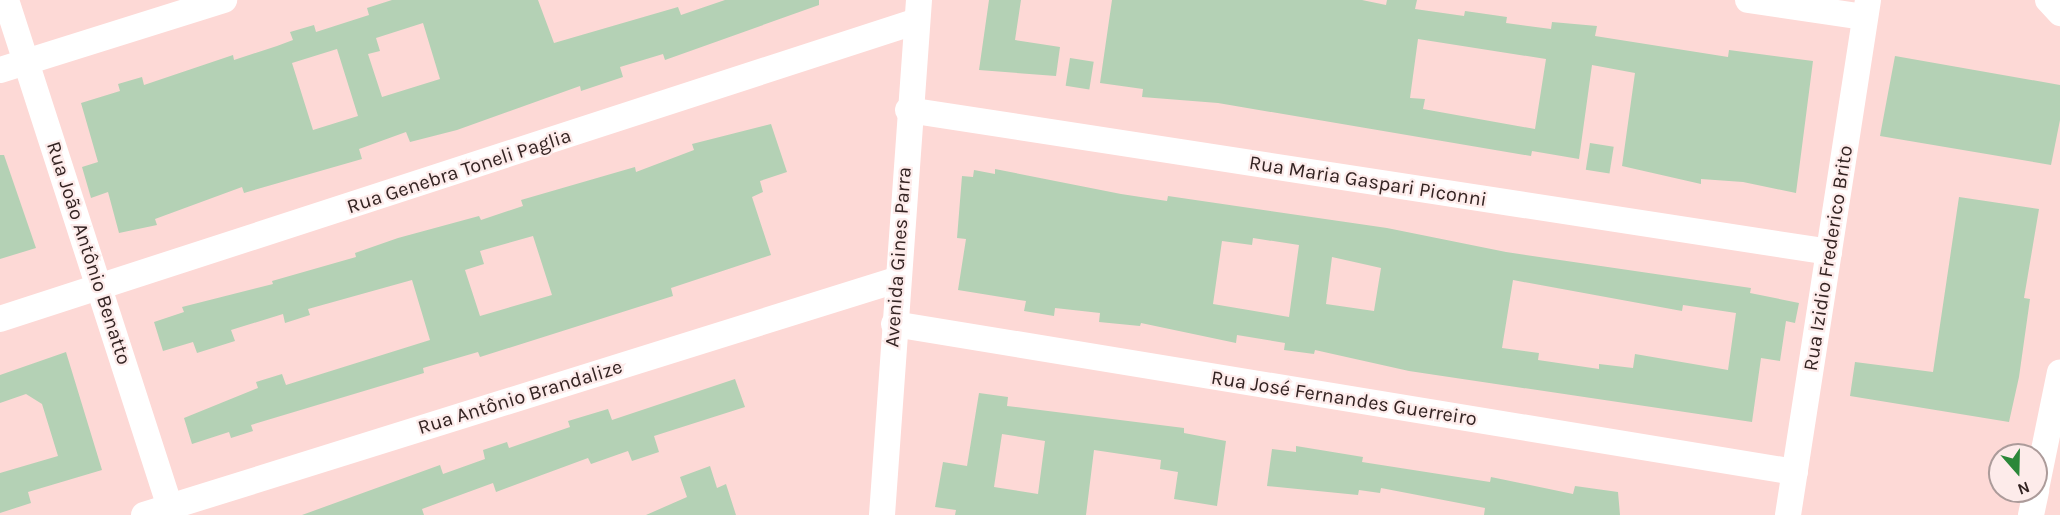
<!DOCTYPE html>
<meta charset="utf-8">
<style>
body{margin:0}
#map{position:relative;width:2060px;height:515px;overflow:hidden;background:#fdd9d6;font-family:Karla,sans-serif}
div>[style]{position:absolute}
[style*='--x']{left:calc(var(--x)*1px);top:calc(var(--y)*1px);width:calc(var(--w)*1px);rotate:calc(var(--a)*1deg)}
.building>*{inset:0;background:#b4d1b5;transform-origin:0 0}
.street>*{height:26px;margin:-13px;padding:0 13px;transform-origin:13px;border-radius:13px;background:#fff}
span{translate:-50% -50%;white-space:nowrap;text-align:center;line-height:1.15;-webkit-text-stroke:4.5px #fdebea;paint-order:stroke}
.street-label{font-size:20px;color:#332322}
.north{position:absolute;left:1988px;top:443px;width:60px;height:60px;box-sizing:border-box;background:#fdebea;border:2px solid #ac9b9a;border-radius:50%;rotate:160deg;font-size:16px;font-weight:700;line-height:24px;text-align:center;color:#332322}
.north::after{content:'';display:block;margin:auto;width:21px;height:27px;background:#2b8739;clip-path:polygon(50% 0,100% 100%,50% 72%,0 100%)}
</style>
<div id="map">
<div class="building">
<div style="clip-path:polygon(evenodd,392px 0,538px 0,554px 43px,678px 7px,681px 15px,725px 0,819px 0,819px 5px,665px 60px,663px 54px,620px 67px,623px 77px,581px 91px,580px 86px,457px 130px,410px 142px,406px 132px,359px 149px,362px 159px,244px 193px,242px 187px,155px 219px,157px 225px,119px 233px,108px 192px,91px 198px,82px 167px,98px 162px,81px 103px,120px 91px,118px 84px,142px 77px,144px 85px,233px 55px,234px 60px,277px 46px,293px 40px,290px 32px,314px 25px,316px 32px,369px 15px,367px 8px,392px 0,423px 23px,440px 79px,382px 97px,368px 54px,380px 51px,376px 38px,423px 23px,392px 0,337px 49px,358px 116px,313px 130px,292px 63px,337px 49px)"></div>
<div style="clip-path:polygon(989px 0,1021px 0,1015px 40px,1060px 47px,1056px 76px,979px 70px)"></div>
<div style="clip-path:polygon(evenodd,1112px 0,1362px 0,1386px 5px,1387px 0,1417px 0,1415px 9px,1464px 16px,1465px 11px,1507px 17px,1506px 23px,1551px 29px,1552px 22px,1597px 26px,1595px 36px,1728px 57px,1729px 50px,1813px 61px,1796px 193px,1743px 182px,1701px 179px,1701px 184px,1622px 166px,1635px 73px,1592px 65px,1579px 159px,1532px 151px,1531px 156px,1218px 103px,1142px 97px,1143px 89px,1100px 83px,1112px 0,1418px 39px,1546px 59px,1535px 129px,1423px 109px,1425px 99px,1410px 98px,1418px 39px)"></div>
<div style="clip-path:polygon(1895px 56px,2060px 85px,2060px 120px,2051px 165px,1880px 136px)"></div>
<div style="left:1070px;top:58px;width:24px;height:28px;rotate:9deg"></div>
<div style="clip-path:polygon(evenodd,771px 124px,787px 172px,760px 181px,763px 192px,752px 197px,771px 255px,671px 288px,673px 296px,480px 357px,478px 352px,423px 368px,424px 373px,251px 425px,253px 431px,231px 438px,229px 432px,192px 444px,184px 418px,258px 388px,256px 382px,282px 374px,286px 385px,430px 340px,412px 280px,308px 309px,310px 315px,285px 323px,283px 314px,231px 330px,235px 341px,197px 353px,193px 342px,163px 351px,154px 322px,184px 312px,182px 307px,273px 284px,272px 281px,356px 257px,355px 253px,398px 238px,479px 216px,481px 220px,523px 206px,521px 200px,635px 167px,636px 172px,694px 150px,692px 144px,771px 124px,533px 236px,552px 295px,480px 316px,465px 270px,484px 264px,480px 251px,533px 236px)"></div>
<div style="left:1590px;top:143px;width:24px;height:27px;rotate:9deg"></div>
<div style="clip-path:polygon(0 155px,4px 155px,36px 248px,0 259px)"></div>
<div style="clip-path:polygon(evenodd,995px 169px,1121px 194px,1167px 201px,1168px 196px,1387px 228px,1506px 252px,1751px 288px,1750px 293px,1799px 303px,1795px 323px,1786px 321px,1780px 361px,1761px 358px,1752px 422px,1409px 371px,1315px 350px,1314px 354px,1284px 350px,1285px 343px,1237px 335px,1236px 343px,1141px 323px,1140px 326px,1099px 322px,1100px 313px,1055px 308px,1054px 316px,1024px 311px,1026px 301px,958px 290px,966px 239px,957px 238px,962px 176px,973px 177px,974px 170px,995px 174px,995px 169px,1253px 238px,1299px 245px,1289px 317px,1213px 304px,1222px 241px,1252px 245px,1253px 238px,995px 169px,1332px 257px,1381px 268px,1374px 311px,1326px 304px,1332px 257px,995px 169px,1513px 280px,1682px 311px,1683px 305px,1736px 313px,1728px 370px,1635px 354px,1633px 368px,1599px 364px,1599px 369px,1538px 360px,1539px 353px,1502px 348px,1513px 280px)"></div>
<div style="clip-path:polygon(1959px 197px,2039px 209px,2024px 298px,2030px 299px,2019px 377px,2009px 422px,1850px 396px,1855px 362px,1933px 372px)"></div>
<div style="clip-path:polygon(66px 352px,102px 470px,28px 492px,31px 503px,0 513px,0 473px,58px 456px,42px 404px,26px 394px,0 403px,0 375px)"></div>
<div style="clip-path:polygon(735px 379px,745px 407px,654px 436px,659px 452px,632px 461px,628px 451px,591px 464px,588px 458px,496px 492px,493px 483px,422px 509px,424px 515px,302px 515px,440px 465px,443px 474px,485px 459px,483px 450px,507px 442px,509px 448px,570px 427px,568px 421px,608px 409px,612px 420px)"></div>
<div style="clip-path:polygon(evenodd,979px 393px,1008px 397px,1007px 406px,1184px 428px,1184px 433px,1226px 441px,1217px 506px,1174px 499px,1178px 472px,1160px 469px,1161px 460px,1094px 450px,1086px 515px,955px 515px,956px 510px,935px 507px,943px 462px,967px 466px,979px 393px,1002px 434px,1045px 441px,1038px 494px,994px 487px,1002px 434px)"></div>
<div style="clip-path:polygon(1296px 446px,1363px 457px,1362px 462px,1490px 482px,1491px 477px,1573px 494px,1575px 486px,1618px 492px,1620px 515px,1484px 515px,1485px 508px,1381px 488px,1380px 493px,1359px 490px,1358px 495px,1267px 486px,1272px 449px,1296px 452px)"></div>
<div style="clip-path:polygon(710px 466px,717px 488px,726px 484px,736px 515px,646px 515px,687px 497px,680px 477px)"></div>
</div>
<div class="street">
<div style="--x:6;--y:0;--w:533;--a:72.08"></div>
<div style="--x:1748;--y:0;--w:118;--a:8.3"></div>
<div style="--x:2048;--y:0;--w:18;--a:47"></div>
<div style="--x:0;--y:70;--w:235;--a:-17.4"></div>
<div style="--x:908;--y:110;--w:932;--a:8.76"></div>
<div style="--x:0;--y:319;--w:964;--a:-18"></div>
<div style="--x:894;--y:324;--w:913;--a:9.33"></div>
<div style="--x:2036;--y:489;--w:119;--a:-78.4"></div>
<div style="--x:144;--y:515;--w:788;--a:-17.35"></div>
<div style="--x:882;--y:515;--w:516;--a:-85.89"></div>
<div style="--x:1788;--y:515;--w:521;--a:-81.17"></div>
<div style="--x:2031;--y:515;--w:25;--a:-78"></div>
</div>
<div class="street-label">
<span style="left:459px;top:171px;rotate:-18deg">Rua Genebra Toneli Paglia</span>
<span style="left:1368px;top:181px;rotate:9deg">Rua Maria Gaspari Piconni</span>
<span style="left:89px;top:253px;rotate:72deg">Rua João Antônio Benatto</span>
<span style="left:898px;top:257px;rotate:-86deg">Avenida Gines Parra</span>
<span style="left:1828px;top:258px;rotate:-81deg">Rua Izidio Frederico Brito</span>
<span style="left:520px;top:397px;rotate:-17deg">Rua Antônio Brandalize</span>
<span style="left:1344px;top:398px;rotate:9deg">Rua José Fernandes Guerreiro</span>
</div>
<div class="north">N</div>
</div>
